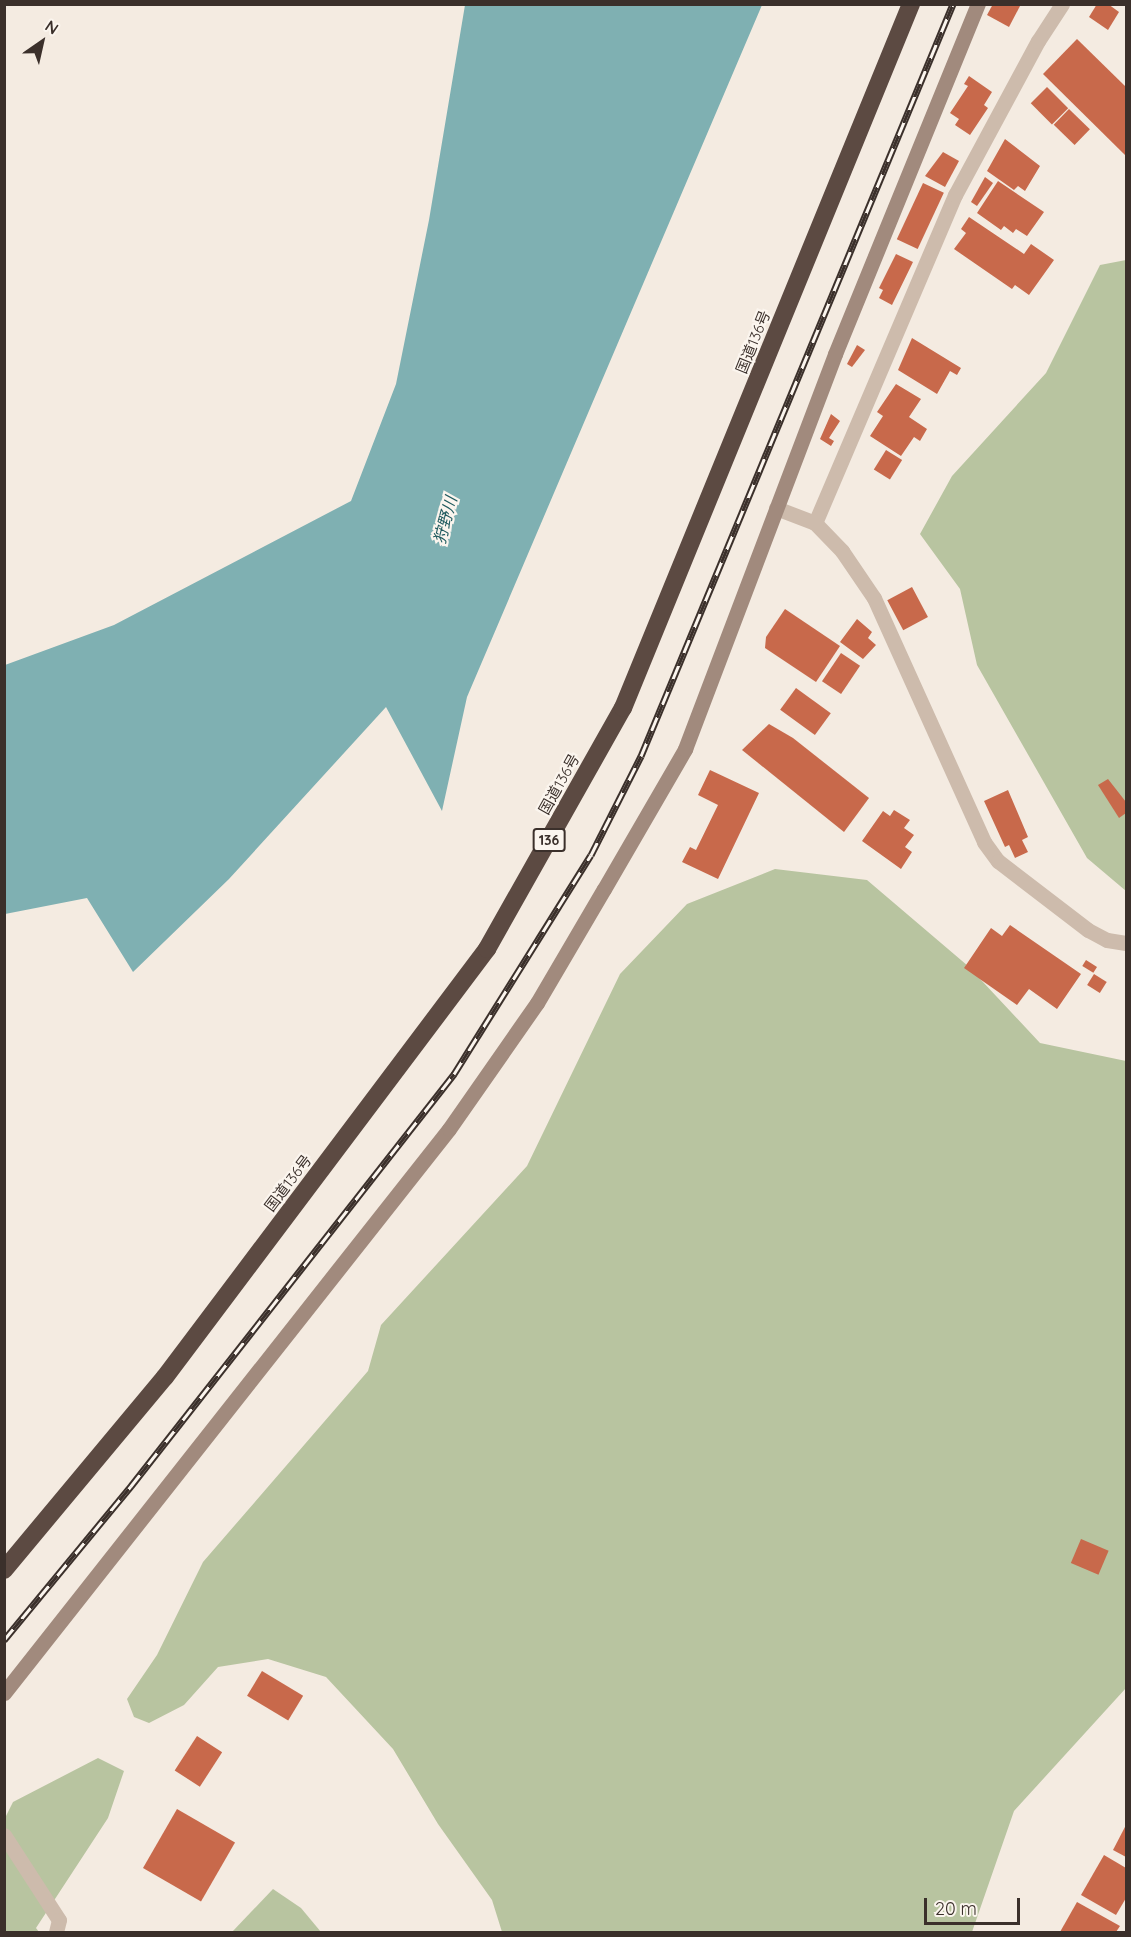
<!DOCTYPE html>
<meta charset="utf-8">
<style>
body{margin:0}
#map{position:relative;width:1131px;height:1937px;overflow:hidden;background:#f4ebe1;font-family:Quicksand,"Noto Sans JP",sans-serif}
div>[style]{position:absolute}
[style*='--x']{left:calc(var(--x)*1px);top:calc(var(--y)*1px);width:calc(var(--w)*1px);rotate:calc(var(--a)*1deg)}
.green>*{inset:0;background:#b8c4a0}
.water>*{inset:0;background:#7fb0b2}
.building>*{inset:0;background:#c8694b;transform-origin:0 0}
.street>*{height:15px;margin:-7.5px;padding:0 7.5px;transform-origin:7.5px;border-radius:7.5px;background:#cdbbac}
.secondary>*{height:15px;margin:-7.5px;padding:0 7.5px;transform-origin:7.5px;border-radius:7.5px;background:#a18a7d}
.highway>*{height:18px;margin:-9px;padding:0 9px;transform-origin:9px;border-radius:9px;background:#5c4a42}
.rail>*{height:7px;margin-top:-3.5px;transform-origin:0;background:repeating-linear-gradient(90deg,#fbf5ee 0 14px,#3b302b 0 28px);box-sizing:border-box;border-block:2px solid #3b302b}
span{translate:-50% -50%;white-space:nowrap;text-align:center;line-height:1.15;-webkit-text-stroke:4.5px #fbf5ee;paint-order:stroke}
.shield-label span{padding:2px 4px;background:#fbf5ee;border:2px solid;border-radius:4px;-webkit-text-stroke-width:0}
.shield-label{font-size:14px;color:#3b302b;font-weight:700}
.street-label{font-size:15px;color:#3b302b}
.water-label{font-size:16px;color:#1f5a5e;font-style:italic}
.frame{position:absolute;inset:0;border:6px solid #3b302b;pointer-events:none}
.north{position:absolute;left:12px;top:12px;width:60px;height:60px;-webkit-text-stroke:4px #fbf5ee;paint-order:stroke;rotate:34deg;font-size:16px;font-weight:700;line-height:24px;text-align:center;color:#3b302b}
.north::after{content:'';display:block;margin:auto;width:21px;height:27px;background:#3b302b;clip-path:polygon(50% 0,100% 100%,50% 72%,0 100%)}
.scale{position:absolute;left:924px;top:1898px;width:96px;height:27px;box-sizing:border-box;border:3px solid #3b302b;border-top:0;padding-left:8px;font-size:18px;line-height:21px;white-space:nowrap;color:#3b302b;-webkit-text-stroke:4px #fbf5ee;paint-order:stroke}
</style>
<div id="map">
<div class="green">
<div style="clip-path:polygon(1126px 260px,1126px 891px,1087px 858px,977px 665px,960px 589px,920px 534px,952px 476px,1046px 373px,1100px 265px)"></div>
<div style="clip-path:polygon(775px 869px,867px 880px,968px 966px,1040px 1043px,1126px 1061px,1126px 1688px,1014px 1811px,972px 1932px,502px 1932px,492px 1900px,438px 1824px,393px 1749px,326px 1677px,268px 1659px,218px 1667px,184px 1705px,149px 1723px,134px 1717px,127px 1699px,157px 1655px,203px 1562px,368px 1371px,381px 1325px,527px 1166px,620px 974px,687px 904px)"></div>
<div style="clip-path:polygon(98px 1758px,124px 1771px,108px 1818px,36px 1928px,39px 1932px,5px 1932px,4px 1820px,13px 1802px)"></div>
<div style="clip-path:polygon(273px 1889px,301px 1908px,321px 1932px,232px 1932px)"></div>
</div>
<div class="water">
<div style="clip-path:polygon(465px 5px,762px 5px,467px 697px,442px 811px,386px 707px,229px 879px,133px 972px,87px 898px,5px 914px,5px 665px,114px 625px,351px 501px,396px 384px,429px 220px)"></div>
</div>
<div class="building">
<div style="clip-path:polygon(993px 4px,1020px 6px,1009px 27px,987px 15px)"></div>
<div style="clip-path:polygon(1097px 4px,1108px 4px,1119px 12px,1108px 30px,1089px 17px)"></div>
<div style="clip-path:polygon(1077px 39px,1126px 87px,1126px 156px,1043px 74px)"></div>
<div style="clip-path:polygon(969px 76px,992px 92px,984px 105px,988px 108px,970px 135px,955px 125px,959px 119px,950px 113px,968px 86px,964px 84px)"></div>
<div style="left:1047px;top:87px;width:30px;height:23px;rotate:45deg"></div>
<div style="left:1069px;top:109px;width:29px;height:22px;rotate:44deg"></div>
<div style="clip-path:polygon(1005px 139px,1040px 166px,1025px 191px,1018px 186px,1014px 190px,987px 171px)"></div>
<div style="clip-path:polygon(943px 152px,959px 161px,945px 187px,925px 176px)"></div>
<div style="clip-path:polygon(985px 177px,993px 183px,977px 206px,971px 202px)"></div>
<div style="clip-path:polygon(998px 181px,1044px 212px,1027px 236px,1016px 229px,1013px 233px,1004px 226px,1001px 230px,977px 213px)"></div>
<div style="left:923px;top:183px;width:23px;height:62px;rotate:25deg"></div>
<div style="clip-path:polygon(969px 217px,1024px 254px,1031px 244px,1054px 260px,1029px 295px,1015px 285px,1012px 289px,954px 249px,966px 233px,961px 229px)"></div>
<div style="clip-path:polygon(896px 254px,913px 262px,892px 305px,879px 298px,883px 290px,879px 288px)"></div>
<div style="clip-path:polygon(912px 338px,961px 368px,957px 375px,950px 371px,937px 394px,898px 370px)"></div>
<div style="clip-path:polygon(857px 345px,865px 350px,852px 367px,847px 364px)"></div>
<div style="clip-path:polygon(896px 384px,921px 399px,909px 417px,927px 429px,920px 441px,914px 437px,901px 456px,870px 436px,883px 416px,877px 412px)"></div>
<div style="clip-path:polygon(831px 414px,840px 421px,829px 438px,834px 441px,831px 446px,820px 439px)"></div>
<div style="left:886px;top:450px;width:19px;height:23px;rotate:32deg"></div>
<div style="left:912px;top:587px;width:34px;height:28px;rotate:62deg"></div>
<div style="clip-path:polygon(785px 609px,840px 646px,816px 682px,765px 648px,766px 637px)"></div>
<div style="clip-path:polygon(857px 619px,872px 632px,868px 638px,876px 645px,863px 659px,840px 642px)"></div>
<div style="left:841px;top:653px;width:23px;height:34px;rotate:34deg"></div>
<div style="left:796px;top:688px;width:43px;height:27px;rotate:36deg"></div>
<div style="clip-path:polygon(769px 724px,793px 738px,869px 798px,844px 832px,742px 750px)"></div>
<div style="clip-path:polygon(710px 770px,759px 793px,718px 879px,682px 862px,690px 847px,696px 850px,718px 805px,698px 795px)"></div>
<div style="clip-path:polygon(1108px 779px,1126px 802px,1126px 813px,1119px 818px,1098px 785px)"></div>
<div style="clip-path:polygon(1008px 790px,1028px 837px,1022px 840px,1028px 852px,1015px 858px,1009px 845px,1005px 847px,984px 801px)"></div>
<div style="clip-path:polygon(894px 810px,910px 820px,904px 828px,914px 835px,905px 847px,912px 852px,901px 869px,862px 841px,883px 811px,890px 816px)"></div>
<div style="clip-path:polygon(1010px 925px,1081px 974px,1057px 1009px,1029px 989px,1017px 1005px,964px 968px,991px 928px,1002px 936px)"></div>
<div style="left:1086px;top:960px;width:13px;height:7px;rotate:32deg"></div>
<div style="left:1094px;top:974px;width:15px;height:13px;rotate:32deg"></div>
<div style="left:1081px;top:1539px;width:30px;height:26px;rotate:23deg"></div>
<div style="left:262px;top:1671px;width:48px;height:29px;rotate:31deg"></div>
<div style="left:197px;top:1736px;width:30px;height:41px;rotate:33deg"></div>
<div style="left:177px;top:1809px;width:67px;height:68px;rotate:30deg"></div>
<div style="clip-path:polygon(1126px 1825px,1126px 1857px,1113px 1850px)"></div>
<div style="clip-path:polygon(1104px 1855px,1126px 1868px,1126px 1898px,1116px 1915px,1081px 1895px)"></div>
<div style="clip-path:polygon(1077px 1902px,1120px 1926px,1116px 1932px,1060px 1932px)"></div>
</div>
<div class="street">
<div style="--x:776;--y:508;--w:42;--a:21"></div>
<div style="--x:815;--y:523;--w:39;--a:46"></div>
<div style="--x:842;--y:551;--w:57;--a:55.8"></div>
<div style="--x:874;--y:598;--w:268;--a:65.7"></div>
<div style="--x:984;--y:842;--w:24;--a:54"></div>
<div style="--x:998;--y:861;--w:113;--a:37.5"></div>
<div style="--x:1088;--y:930;--w:21;--a:28"></div>
<div style="--x:1107;--y:940;--w:19;--a:9"></div>
<div style="--x:815;--y:523;--w:357;--a:-66.9"></div>
<div style="--x:955;--y:195;--w:175;--a:-61.7"></div>
<div style="--x:1038;--y:41;--w:44;--a:-57"></div>
<div style="--x:4;--y:1835;--w:101;--a:57.1"></div>
<div style="--x:59;--y:1920;--w:12;--a:104"></div>
</div>
<div class="secondary">
<div style="--x:4;--y:1693;--w:718;--a:-51.73"></div>
<div style="--x:449;--y:1129;--w:154;--a:-55.1"></div>
<div style="--x:537;--y:1003;--w:132;--a:-59.6"></div>
<div style="--x:604;--y:889;--w:162;--a:-59.9"></div>
<div style="--x:685;--y:749;--w:423;--a:-69.2"></div>
<div style="--x:835;--y:354;--w:378;--a:-67.8"></div>
</div>
<div class="highway">
<div style="--x:4;--y:1570;--w:251;--a:-50.2"></div>
<div style="--x:165;--y:1377;--w:536;--a:-53.04"></div>
<div style="--x:487;--y:949;--w:277;--a:-60.6"></div>
<div style="--x:623;--y:708;--w:761;--a:-67.75"></div>
</div>
<div class="rail">
<div style="--x:4;--y:1640;--w:200;--a:-50.5"></div>
<div style="--x:131;--y:1486;--w:524;--a:-51.9"></div>
<div style="--x:454;--y:1074;--w:258;--a:-58"></div>
<div style="--x:591;--y:855;--w:111;--a:-63.2"></div>
<div style="--x:641;--y:756;--w:814;--a:-67.47"></div>
</div>
<div class="shield-label">
<span style="left:549px;top:840px">136</span>
</div>
<div class="street-label">
<span style="left:753px;top:342px;rotate:-68deg">国道136号</span>
<span style="left:559px;top:784px;rotate:-61deg">国道136号</span>
<span style="left:288px;top:1183px;rotate:-53deg">国道136号</span>
</div>
<div class="water-label">
<span style="left:445px;top:520px;rotate:-75deg">狩野川</span>
</div>
<div class="frame"></div>
<div class="north">N</div>
<div class="scale">20 m</div>
</div>
